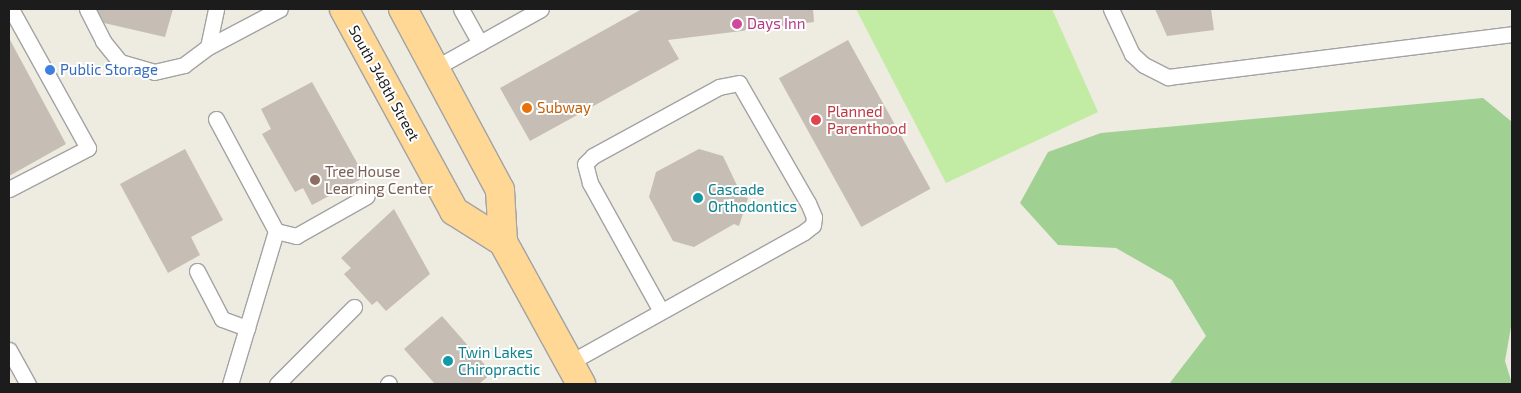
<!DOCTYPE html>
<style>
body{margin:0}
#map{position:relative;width:1521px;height:393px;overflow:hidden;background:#eeebe1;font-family:"Exo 2",sans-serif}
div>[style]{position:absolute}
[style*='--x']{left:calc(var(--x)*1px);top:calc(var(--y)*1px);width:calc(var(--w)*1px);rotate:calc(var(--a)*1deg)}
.grass>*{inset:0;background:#c2eca3}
.forest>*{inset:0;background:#a1d093}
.building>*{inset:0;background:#c6bdb4;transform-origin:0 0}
.roads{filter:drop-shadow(1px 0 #a3a3a3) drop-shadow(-1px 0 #a3a3a3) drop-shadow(0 1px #a3a3a3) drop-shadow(0 -1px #a3a3a3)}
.service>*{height:15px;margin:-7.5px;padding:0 7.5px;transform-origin:7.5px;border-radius:7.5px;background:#fff}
.primary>*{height:28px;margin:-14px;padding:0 14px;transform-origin:14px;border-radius:14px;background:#ffd895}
.dots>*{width:14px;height:14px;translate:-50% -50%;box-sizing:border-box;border:2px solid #fff;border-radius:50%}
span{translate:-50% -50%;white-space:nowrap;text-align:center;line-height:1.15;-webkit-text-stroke:4px #fff;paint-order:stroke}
.hotel-label{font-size:15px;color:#b23c85}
.left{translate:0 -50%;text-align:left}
.shop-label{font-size:15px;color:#366cbe}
.street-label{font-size:15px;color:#1c1c1c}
.food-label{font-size:15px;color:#c56008}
.health-label{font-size:15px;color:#be3a42}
.education-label{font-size:15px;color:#785e54}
.culture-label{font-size:15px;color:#0d838f}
.frame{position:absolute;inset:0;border:10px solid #1c1c1c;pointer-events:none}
</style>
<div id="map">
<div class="grass">
<div style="clip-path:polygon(856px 9px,1052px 9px,1098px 112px,946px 183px)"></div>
</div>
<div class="forest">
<div style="clip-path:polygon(1483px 98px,1512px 122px,1512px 321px,1505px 361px,1512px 384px,1169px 384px,1206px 336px,1172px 280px,1116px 248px,1058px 245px,1020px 203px,1048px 152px,1101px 133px)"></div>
</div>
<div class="building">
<div style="clip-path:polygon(97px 9px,173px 9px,165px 37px,104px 23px)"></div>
<div style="clip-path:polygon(642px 9px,813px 9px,814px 22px,668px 40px,679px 59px,530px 141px,500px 88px)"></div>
<div style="clip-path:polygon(1155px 9px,1211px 9px,1214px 30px,1167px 36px)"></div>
<div style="clip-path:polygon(9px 38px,66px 144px,9px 176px)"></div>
<div style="left:848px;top:40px;width:170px;height:79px;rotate:61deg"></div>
<div style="clip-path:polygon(312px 82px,365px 177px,312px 205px,303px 188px,295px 192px,262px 134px,271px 129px,261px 109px)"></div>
<div style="clip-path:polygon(185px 149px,223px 220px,191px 237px,200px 255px,168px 273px,120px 184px)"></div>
<div style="clip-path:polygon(699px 149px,723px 156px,742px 196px,748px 198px,739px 226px,734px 224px,694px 247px,673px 241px,649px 197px,656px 172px)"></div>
<div style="clip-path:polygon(394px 209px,430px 274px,386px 311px,377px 301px,372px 305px,344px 274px,351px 268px,341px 258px)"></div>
<div style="clip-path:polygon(442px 316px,492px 373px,479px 384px,435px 384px,404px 349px)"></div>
</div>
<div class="roads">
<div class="service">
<div style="--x:87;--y:9;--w:36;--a:63"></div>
<div style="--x:103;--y:41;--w:27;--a:51"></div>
<div style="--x:120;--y:62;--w:35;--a:16"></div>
<div style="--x:154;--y:72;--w:31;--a:-13"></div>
<div style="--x:184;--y:65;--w:30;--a:-37"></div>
<div style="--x:208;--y:47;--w:81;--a:-27.8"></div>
<div style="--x:461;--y:9;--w:39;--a:61"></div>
<div style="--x:1111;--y:9;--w:50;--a:65"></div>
<div style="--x:1132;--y:54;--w:16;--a:43"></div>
<div style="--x:1144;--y:65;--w:27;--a:27"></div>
<div style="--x:1168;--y:77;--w:347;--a:-7.1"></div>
<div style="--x:208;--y:47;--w:39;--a:-78"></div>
<div style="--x:435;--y:68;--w:121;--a:-29.1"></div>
<div style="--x:216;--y:119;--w:127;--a:61.8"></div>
<div style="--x:276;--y:231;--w:160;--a:106.7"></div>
<div style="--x:9;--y:189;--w:89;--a:-27.4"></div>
<div style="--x:88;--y:148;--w:159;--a:-119"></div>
<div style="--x:276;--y:231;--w:21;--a:14"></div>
<div style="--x:296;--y:236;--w:81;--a:-29.4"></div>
<div style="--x:197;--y:271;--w:54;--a:62.5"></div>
<div style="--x:222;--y:319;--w:27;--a:20"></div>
<div style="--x:9;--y:350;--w:39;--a:61"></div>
<div style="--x:569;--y:363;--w:269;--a:-29.1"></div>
<div style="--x:804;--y:232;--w:11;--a:-38"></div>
<div style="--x:813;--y:225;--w:8;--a:-83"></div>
<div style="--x:814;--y:217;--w:15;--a:-113"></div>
<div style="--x:808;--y:203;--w:138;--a:-119.9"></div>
<div style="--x:739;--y:83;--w:20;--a:169"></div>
<div style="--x:719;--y:87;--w:144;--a:151.3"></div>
<div style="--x:593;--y:156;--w:11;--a:135"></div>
<div style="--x:585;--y:164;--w:20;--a:75"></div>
<div style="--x:590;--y:183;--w:146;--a:61"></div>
<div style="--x:277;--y:384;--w:109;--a:-45"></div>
<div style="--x:388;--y:384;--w:1;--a:-45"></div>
</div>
<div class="primary">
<div style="--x:344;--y:9;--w:230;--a:61.4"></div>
<div style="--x:454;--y:211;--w:58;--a:32.3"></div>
<div style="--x:403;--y:9;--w:205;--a:61.8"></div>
<div style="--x:500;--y:190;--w:52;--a:86.7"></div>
<div style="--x:503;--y:242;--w:162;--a:61.2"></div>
</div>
</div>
<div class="dots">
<div style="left:737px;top:24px;background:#d1479c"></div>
<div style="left:50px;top:70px;background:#3f7fe0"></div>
<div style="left:527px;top:108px;background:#e8710a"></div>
<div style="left:816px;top:120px;background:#e0444e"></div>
<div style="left:315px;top:180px;background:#8d6e63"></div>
<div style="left:698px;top:198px;background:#0f9aa8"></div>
<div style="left:448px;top:361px;background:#0f9aa8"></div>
</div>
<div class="hotel-label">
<span class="left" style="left:747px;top:24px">Days Inn</span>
</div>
<div class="shop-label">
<span class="left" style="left:60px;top:70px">Public Storage</span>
</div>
<div class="street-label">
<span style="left:384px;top:83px;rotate:61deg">South 348th Street</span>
</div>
<div class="food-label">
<span class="left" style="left:537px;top:108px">Subway</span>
</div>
<div class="health-label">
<span class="left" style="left:827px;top:120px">Planned<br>Parenthood</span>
</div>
<div class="education-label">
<span class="left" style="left:325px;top:180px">Tree House<br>Learning Center</span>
</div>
<div class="culture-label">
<span class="left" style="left:708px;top:198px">Cascade<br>Orthodontics</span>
<span class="left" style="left:458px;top:361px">Twin Lakes<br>Chiropractic</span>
</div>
<div class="frame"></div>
</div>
